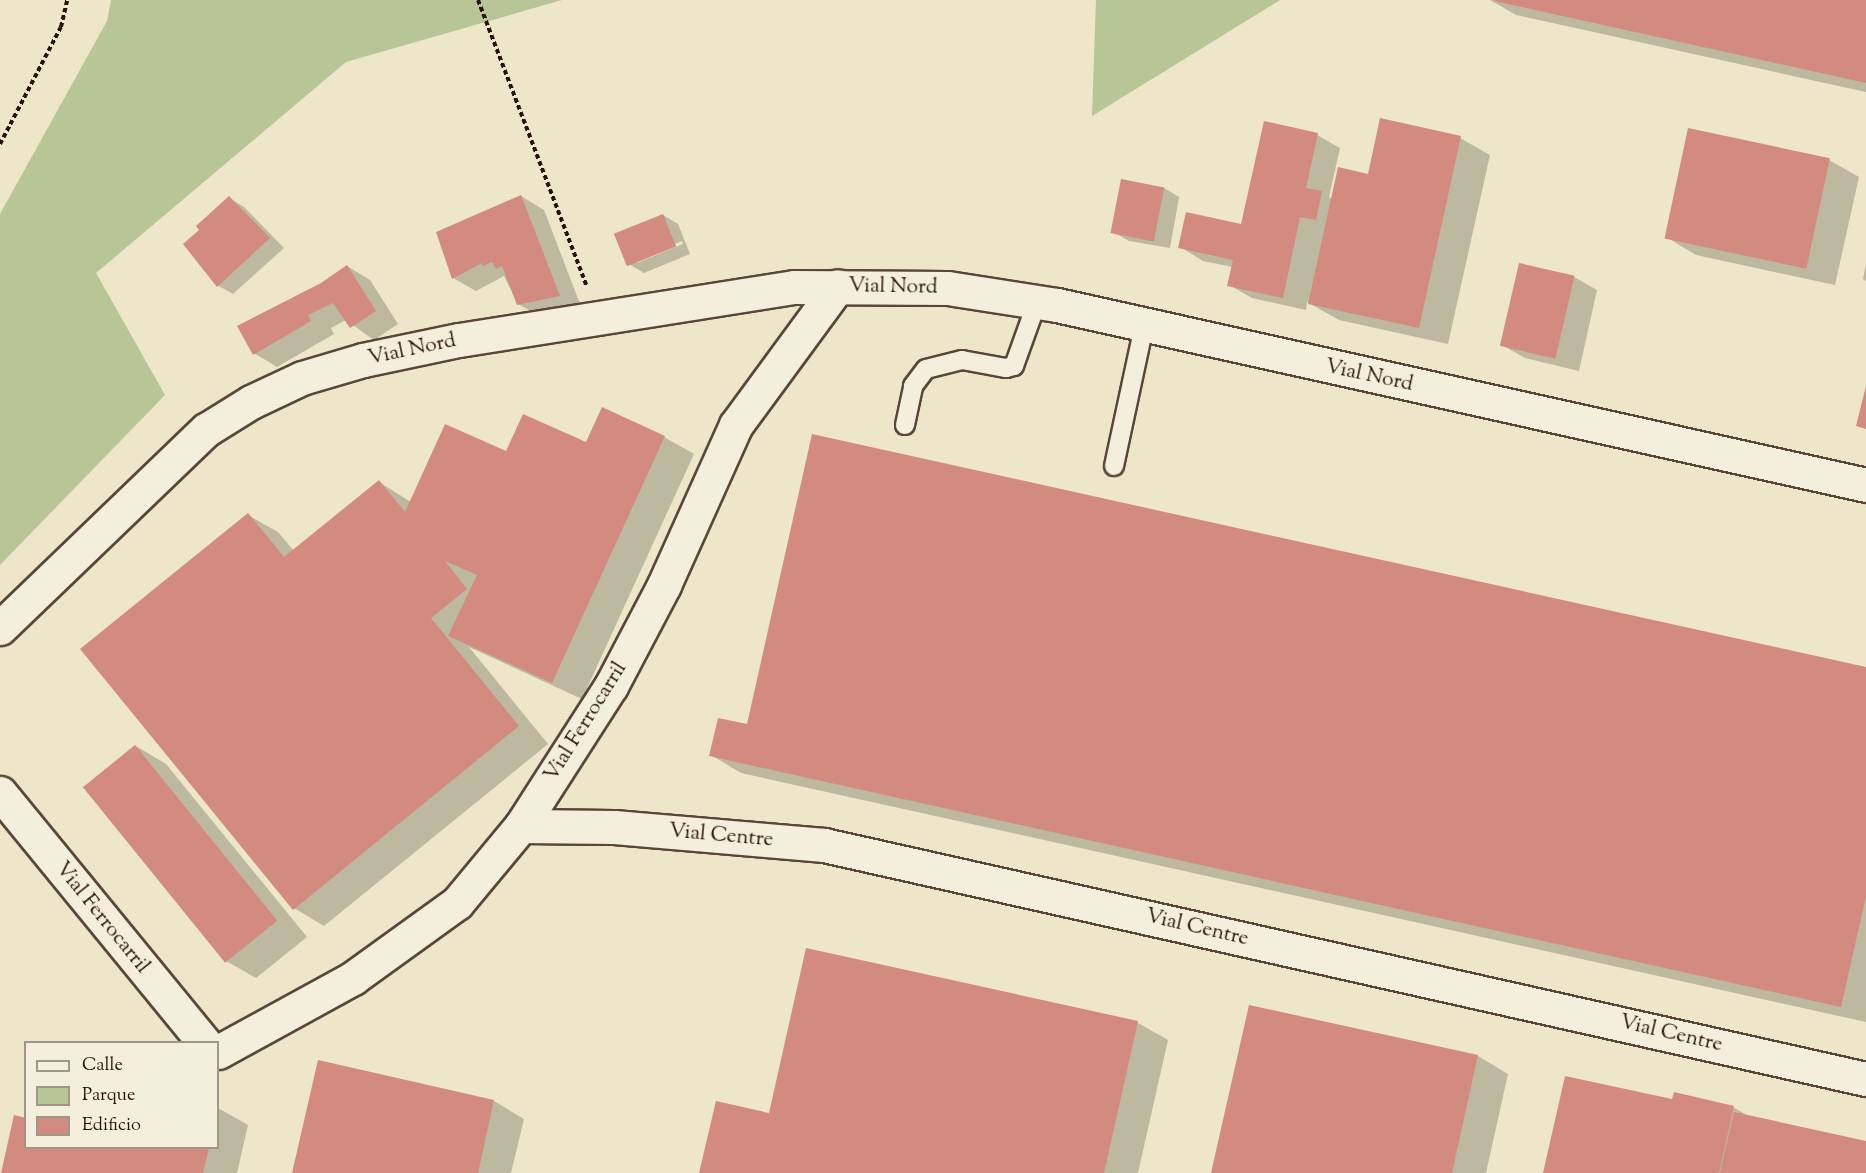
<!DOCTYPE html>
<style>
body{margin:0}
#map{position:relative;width:1866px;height:1173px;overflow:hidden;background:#ede6c9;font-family:"Sorts Mill Goudy",serif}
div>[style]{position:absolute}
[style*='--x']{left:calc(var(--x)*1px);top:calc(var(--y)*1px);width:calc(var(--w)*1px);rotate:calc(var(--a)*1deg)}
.green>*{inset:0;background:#b8c597}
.shadow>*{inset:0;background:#0003}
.building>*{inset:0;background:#d38a7f;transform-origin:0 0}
.path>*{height:4px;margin-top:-2px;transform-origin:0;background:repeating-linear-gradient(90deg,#291109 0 4.5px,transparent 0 7.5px)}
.roads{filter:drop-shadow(2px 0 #5a4639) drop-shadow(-2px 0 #5a4639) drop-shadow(0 2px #5a4639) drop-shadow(0 -2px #5a4639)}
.lane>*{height:18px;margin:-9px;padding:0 9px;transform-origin:9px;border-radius:9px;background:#f3efdc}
.street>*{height:33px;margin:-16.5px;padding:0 16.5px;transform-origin:16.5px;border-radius:16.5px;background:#f3efdc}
span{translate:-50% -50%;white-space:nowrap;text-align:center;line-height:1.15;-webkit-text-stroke:4.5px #f3efdc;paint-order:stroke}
.street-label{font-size:21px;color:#291109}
.legend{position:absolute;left:24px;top:1041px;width:195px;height:108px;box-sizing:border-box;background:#f3efdc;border:2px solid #a29688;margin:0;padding:8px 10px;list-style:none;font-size:18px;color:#291109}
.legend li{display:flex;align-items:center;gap:12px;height:30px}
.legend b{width:30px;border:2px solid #a29688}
</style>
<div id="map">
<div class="green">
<div style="clip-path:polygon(111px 0,562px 0,346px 62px,96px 273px,165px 395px,0 565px,0 214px,107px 21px)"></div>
<div style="clip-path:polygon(1096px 0,1280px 0,1092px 116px)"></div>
</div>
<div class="shadow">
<div style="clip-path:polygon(1490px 0,1866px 0,1866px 92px,1516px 15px)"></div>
<div style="clip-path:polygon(1317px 135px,1340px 148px,1329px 197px,1332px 199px,1369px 175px,1460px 138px,1490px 155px,1448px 344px,1339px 320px,1307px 302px,1306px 310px,1252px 298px,1229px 285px,1233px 267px,1203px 261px,1180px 247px,1242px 226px)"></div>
<div style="clip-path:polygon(1829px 160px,1859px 177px,1835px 285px,1696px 255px,1666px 237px)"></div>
<div style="clip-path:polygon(1123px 181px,1164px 188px,1179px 197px,1170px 248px,1129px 241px,1113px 232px)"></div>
<div style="clip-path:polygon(521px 196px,544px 210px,582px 309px,541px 317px,518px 304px,504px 276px,476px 291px,453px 278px)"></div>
<div style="clip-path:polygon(229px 198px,244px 207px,284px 248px,233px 294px,217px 285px,201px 230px)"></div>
<div style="clip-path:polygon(evenodd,663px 215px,678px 224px,690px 254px,644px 273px,629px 264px,663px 215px,682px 241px,683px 244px,637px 263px,637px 260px,682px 241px)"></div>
<div style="clip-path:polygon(1866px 264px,1866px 281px,1863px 279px)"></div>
<div style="clip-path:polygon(347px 266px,370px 280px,398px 324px,374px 340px,346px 320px,331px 328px,334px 334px,277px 367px,254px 353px)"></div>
<div style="clip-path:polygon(1574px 277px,1597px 290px,1579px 371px,1525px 358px,1502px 345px)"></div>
<div style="clip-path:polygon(664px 437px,694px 454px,582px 699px,469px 647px,548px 744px,324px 926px,294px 908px,248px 515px,278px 532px,294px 551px,379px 482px,411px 502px,507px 453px)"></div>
<div style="clip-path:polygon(1866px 669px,1866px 1022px,741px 773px,711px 755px,748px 726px)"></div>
<div style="clip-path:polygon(136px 746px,166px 764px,307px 937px,256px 978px,226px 961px)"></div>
<div style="clip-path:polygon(808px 949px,1138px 1023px,1168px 1040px,1138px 1173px,701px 1173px,770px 1115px)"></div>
<div style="clip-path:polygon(1478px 1056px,1508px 1074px,1486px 1173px,1213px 1173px)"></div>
<div style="clip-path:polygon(494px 1101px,524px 1119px,511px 1173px,294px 1173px)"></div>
<div style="clip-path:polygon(1673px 1101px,1733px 1107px,1750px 1117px,1866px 1143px,1866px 1173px,1545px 1173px)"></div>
<div style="clip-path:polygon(218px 1108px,248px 1125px,237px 1173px,2px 1173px,26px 1148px,218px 1148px)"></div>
</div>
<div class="building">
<div style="clip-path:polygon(1866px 0,1866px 83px,1494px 1px,1495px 0)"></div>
<div style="clip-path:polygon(1380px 118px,1461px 136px,1419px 328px,1308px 304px,1338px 167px,1368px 174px)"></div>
<div style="clip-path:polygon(1264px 121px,1318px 133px,1306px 188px,1322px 191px,1316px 220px,1300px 217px,1283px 298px,1227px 286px,1233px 260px,1178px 248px,1186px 212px,1241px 224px)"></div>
<div style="left:1688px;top:128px;width:145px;height:113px;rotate:12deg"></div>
<div style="left:1121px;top:179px;width:44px;height:55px;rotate:11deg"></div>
<div style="clip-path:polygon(521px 195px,560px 296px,517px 305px,502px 266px,496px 269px,492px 262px,483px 266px,482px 263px,452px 279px,436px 232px)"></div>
<div style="clip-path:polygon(229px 196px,270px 238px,217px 287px,183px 244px,199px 230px,196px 226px)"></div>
<div style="left:663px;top:214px;width:35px;height:53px;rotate:68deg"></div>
<div style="left:1519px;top:263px;width:57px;height:85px;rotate:13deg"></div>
<div style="clip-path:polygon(347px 265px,376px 311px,350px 328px,333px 303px,308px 315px,311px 321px,253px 355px,237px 326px,321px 283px)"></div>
<div style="clip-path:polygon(1866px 386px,1866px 429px,1856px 426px)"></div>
<div style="clip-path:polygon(602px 407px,665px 436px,552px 683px,448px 636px,477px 575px,445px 561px,467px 589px,431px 618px,519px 726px,293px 910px,80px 649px,248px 513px,284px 557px,379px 480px,405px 512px,445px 424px,506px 451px,523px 414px,586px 442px)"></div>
<div style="clip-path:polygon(812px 434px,1866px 667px,1866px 896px,1841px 1007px,709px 756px,718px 718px,747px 724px)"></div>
<div style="left:135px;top:745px;width:226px;height:67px;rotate:51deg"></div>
<div style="clip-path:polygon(806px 948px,1138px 1021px,1104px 1173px,699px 1173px,716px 1101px,769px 1113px)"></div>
<div style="clip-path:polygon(1249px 1005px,1478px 1055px,1452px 1173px,1211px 1173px)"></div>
<div style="clip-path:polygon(318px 1060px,494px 1100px,478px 1173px,292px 1173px)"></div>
<div style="clip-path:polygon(1565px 1076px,1672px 1099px,1674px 1092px,1734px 1106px,1719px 1173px,1543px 1173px)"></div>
<div style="clip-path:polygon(1734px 1112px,1866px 1141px,1866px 1173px,1720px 1173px)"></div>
<div style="clip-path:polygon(14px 1115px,26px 1118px,26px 1148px,209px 1148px,203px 1173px,1px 1173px)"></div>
</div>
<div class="path">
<div style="--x:478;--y:0;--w:307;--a:69.2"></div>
<div style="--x:0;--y:144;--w:132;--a:-62.5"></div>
<div style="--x:61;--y:27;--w:28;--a:-77"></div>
</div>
<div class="roads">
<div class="lane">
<div style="--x:905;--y:425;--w:40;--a:-78"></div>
<div style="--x:913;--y:386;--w:21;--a:-53"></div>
<div style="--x:926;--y:369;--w:37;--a:-14"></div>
<div style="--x:962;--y:360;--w:45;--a:10.3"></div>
<div style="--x:1006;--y:368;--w:8;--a:-14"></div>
<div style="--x:1014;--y:366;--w:68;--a:-70.2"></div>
<div style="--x:1114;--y:466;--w:143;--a:-77.9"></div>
</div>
<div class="street">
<div style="--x:0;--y:628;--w:286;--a:-43.9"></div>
<div style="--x:206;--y:430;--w:53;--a:-31.9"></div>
<div style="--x:251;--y:402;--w:56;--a:-25.2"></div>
<div style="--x:302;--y:378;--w:64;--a:-16.4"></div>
<div style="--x:363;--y:360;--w:98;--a:-11.8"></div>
<div style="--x:459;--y:340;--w:339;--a:-9"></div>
<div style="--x:794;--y:287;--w:154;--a:0.4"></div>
<div style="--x:948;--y:288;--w:110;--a:8.9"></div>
<div style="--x:1057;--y:305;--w:829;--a:12.54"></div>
<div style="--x:0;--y:793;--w:322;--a:50.7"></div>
<div style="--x:521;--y:826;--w:93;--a:0.6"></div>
<div style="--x:614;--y:827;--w:211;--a:4.9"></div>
<div style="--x:824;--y:845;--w:1068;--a:12.66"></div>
<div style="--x:218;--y:1052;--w:154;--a:-28.7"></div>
<div style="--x:353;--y:978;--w:128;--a:-35.8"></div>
<div style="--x:457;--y:903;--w:100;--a:-50.3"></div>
<div style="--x:521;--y:826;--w:166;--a:-57.3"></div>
<div style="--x:611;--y:686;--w:114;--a:-62.3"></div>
<div style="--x:664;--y:585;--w:175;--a:-65.8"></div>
<div style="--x:736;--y:425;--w:172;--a:-53.7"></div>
</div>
</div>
<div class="street-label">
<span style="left:893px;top:287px;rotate:1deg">Vial Nord</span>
<span style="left:412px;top:350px;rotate:-12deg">Vial Nord</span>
<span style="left:1369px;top:376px;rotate:12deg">Vial Nord</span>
<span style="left:586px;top:722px;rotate:-58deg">Vial Ferrocarril</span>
<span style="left:721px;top:836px;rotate:5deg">Vial Centre</span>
<span style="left:102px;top:918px;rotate:51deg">Vial Ferrocarril</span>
<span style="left:1197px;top:928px;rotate:13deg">Vial Centre</span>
<span style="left:1671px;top:1034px;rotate:13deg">Vial Centre</span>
</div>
<ul class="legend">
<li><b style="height:8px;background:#f3efdc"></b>Calle</li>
<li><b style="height:16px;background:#b8c597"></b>Parque</li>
<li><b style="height:16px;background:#d38a7f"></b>Edificio</li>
</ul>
</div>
